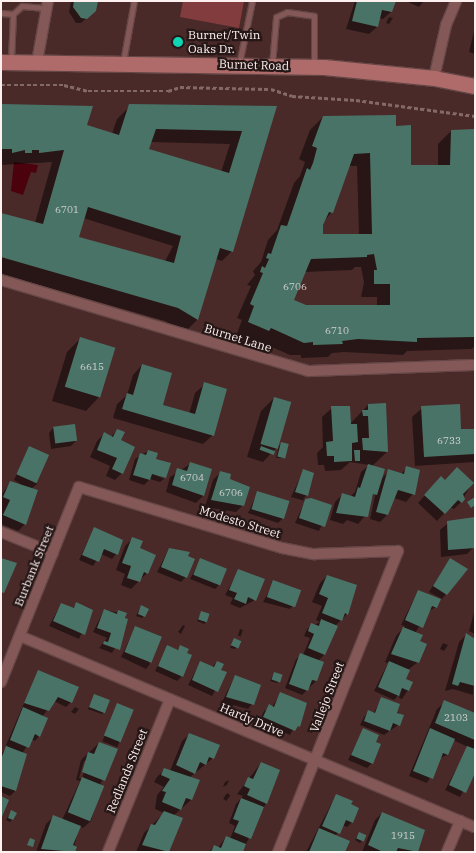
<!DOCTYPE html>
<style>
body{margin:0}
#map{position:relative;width:476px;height:853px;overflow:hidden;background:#4a2a29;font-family:"IBM Plex Serif",serif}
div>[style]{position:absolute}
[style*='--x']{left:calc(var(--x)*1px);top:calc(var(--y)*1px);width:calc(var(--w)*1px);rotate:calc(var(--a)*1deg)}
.green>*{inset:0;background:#823c3d}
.water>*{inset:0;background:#4b020d}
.shadow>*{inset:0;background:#0007;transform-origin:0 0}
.building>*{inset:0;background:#4a7368;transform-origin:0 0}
.path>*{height:2.5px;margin-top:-1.25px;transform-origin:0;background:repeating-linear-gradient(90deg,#836968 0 4px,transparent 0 6.5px)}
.roads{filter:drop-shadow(1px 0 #634645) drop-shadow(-1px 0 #634645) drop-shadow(0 1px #634645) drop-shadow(0 -1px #634645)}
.service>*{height:5px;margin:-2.5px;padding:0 2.5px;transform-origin:2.5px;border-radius:2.5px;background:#845857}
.minor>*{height:10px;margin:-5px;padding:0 5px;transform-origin:5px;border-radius:5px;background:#845857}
.secondary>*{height:15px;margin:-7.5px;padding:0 7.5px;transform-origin:7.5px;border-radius:7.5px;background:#af6b6a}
.dots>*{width:14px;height:14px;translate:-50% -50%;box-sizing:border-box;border:2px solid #261717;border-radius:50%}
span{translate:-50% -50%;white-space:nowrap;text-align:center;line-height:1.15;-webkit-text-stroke:4.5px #261717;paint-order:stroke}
.number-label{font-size:10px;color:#d0d1cd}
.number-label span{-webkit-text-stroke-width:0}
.poi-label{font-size:12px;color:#fdf0ef}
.left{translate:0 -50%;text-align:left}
.street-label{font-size:12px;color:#fdf0ef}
.frame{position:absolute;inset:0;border:2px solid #fdf0ef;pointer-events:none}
</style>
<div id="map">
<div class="green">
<div style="clip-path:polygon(183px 1px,244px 1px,239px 28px,180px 17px)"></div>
</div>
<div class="water">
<div style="clip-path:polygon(14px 162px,38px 165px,36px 173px,31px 172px,23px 195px,11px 191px)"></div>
</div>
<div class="shadow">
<div style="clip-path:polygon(71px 1px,97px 1px,92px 13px,81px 23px,76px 23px,69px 12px)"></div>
<div style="clip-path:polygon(355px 1px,394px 1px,391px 12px,383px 19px,379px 18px,377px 27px,369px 34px,346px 29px)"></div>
<div style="clip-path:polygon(406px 1px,424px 1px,419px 7px)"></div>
<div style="clip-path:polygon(389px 17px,393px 18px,389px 24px,386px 23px)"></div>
<div style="clip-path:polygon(475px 27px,475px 54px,469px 52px)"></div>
<div style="clip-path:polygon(evenodd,1px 105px,112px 134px,117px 119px,130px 106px,275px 108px,232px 251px,222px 261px,216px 259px,197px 320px,184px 333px,165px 321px,1px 274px,1px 214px,35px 223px,52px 162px,1px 165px,1px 105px,150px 142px,230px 144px,221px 172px,147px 149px,150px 142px,1px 105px,83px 218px,173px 246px,164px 263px,77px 238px,83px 218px)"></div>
<div style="clip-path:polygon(evenodd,323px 117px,395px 127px,410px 166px,438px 166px,438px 144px,451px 131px,475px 269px,475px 346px,472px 349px,407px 351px,403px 355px,344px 352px,332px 353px,328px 357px,301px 358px,301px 355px,290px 355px,258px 341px,255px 344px,236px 336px,242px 320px,237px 318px,251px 286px,247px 285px,255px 275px,253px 271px,261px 262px,268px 240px,277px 230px,294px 183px,300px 176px,305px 162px,299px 159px,310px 130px,323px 117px,348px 166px,357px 166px,359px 235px,322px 235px,321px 225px,331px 213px,348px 166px,323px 117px,355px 267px,361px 267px,364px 282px,361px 297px,377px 297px,377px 307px,305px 307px,292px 301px,304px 272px,352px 270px,355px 267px)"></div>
<div style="clip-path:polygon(80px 339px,99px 397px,86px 411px,52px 401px,67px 352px)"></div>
<div style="clip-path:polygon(142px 365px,161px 406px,189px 414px,195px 393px,205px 384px,213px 435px,203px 444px,113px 418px,117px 404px,127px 395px,133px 375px)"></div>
<div style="clip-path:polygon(274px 398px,276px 449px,282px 443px,284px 458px,276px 458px,279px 445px,263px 462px,247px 457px,261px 411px)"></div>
<div style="clip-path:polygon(368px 405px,387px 452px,372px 466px,380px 480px,389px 471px,401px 474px,407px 468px,413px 494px,406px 502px,394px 498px,387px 515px,380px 522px,370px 519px,377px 486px,365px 516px,358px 524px,347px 520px,343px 524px,330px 520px,335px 502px,343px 494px,350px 497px,355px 492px,361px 472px,369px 465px,350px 462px,341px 470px,325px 471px,324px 465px,318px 465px,317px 453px,323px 447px,322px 417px,332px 408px,349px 425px)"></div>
<div style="clip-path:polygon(422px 408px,460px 431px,475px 430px,475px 462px,415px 466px,412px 417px)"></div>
<div style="clip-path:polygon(53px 428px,76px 441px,71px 446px,51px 449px,49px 433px)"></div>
<div style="clip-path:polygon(117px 430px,122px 473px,115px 480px,106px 476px,110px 466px,90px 457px,97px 441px,104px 434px,111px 437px)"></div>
<div style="clip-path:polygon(29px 447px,37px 484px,31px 489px,25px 524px,18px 531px,1px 524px,1px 495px,10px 483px,27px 488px,14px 480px)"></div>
<div style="clip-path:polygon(148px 451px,165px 478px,147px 471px,164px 479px,160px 482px,150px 479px,144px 485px,129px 480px,135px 459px)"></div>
<div style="clip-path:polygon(190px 464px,211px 470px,203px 496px,196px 503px,166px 492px,170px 477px)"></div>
<div style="clip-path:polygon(303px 471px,307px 495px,303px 499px,331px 506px,319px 531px,295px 523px,305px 501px,291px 497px)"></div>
<div style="clip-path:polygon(220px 473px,243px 505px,236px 512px,205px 507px,213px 480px)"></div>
<div style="clip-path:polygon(445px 482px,472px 483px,461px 502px,454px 509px,450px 507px,437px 521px,418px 503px,434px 485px)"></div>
<div style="clip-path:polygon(258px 492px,283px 518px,278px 523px,248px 513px)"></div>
<div style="clip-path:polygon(448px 523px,474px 547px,467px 554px,441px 557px,440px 530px)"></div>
<div style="clip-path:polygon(94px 528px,116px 554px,112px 559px,101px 554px,93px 566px,79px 560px)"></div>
<div style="clip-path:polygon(132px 539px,147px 573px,131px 589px,121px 585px,125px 574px,116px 570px,125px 546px)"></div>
<div style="clip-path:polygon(169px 549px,186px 577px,181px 582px,157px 572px)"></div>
<div style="clip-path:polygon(450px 559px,466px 569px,442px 599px,429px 592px)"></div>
<div style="clip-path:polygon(200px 560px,220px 584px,215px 589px,190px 579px)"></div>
<div style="clip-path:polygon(239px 570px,255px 600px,240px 608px,230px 604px,233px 598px,225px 595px)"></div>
<div style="clip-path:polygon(327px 576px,347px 614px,335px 626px,324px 655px,318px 661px,316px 681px,302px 695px,285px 688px,296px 659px,303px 655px,310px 638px,304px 636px,307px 629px,320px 622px,316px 620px,322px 606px,312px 602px,320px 583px)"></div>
<div style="clip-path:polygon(274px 582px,294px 604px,290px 609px,263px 602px)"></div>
<div style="clip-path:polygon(418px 591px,436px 607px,429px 611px,415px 633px,419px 641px,418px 662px,409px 669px,405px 680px,408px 690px,402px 699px,399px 698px,401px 692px,394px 700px,374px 691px,388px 663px,385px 662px,396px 636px,405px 626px,401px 625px)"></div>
<div style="clip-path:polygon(61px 604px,72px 609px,77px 604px,92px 610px,79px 639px,49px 626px)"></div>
<div style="clip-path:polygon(141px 607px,144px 616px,142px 618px,136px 616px)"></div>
<div style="clip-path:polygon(475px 609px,475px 634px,469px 631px)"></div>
<div style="clip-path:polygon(104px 610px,126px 614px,124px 633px,112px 653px,99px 648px,107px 638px,93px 632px)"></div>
<div style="clip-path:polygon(201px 613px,206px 622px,204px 624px,197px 621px)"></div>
<div style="clip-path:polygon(183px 625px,185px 626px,181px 634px,178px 632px)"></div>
<div style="clip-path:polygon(135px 628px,150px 664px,146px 669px,121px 657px)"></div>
<div style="left:240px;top:629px;width:3px;height:7px;rotate:18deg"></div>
<div style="clip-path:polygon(466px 635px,475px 641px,473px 695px,453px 689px,445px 691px,459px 642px)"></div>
<div style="clip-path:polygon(234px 640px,237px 647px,235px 649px,230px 648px)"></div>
<div style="clip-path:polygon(443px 643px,448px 645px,444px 651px,440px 649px)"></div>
<div style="clip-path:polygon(168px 646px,177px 650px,180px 647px,182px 676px,177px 681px,155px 671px)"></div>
<div style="clip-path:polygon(217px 662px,220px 670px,225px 672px,212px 696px,188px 685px,200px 663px,212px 667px)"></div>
<div style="clip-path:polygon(38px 671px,71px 702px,66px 707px,54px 701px,42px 717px,39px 736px,35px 741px,31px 739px,22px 754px,26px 755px,15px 791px,10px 796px,1px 792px,1px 754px,6px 748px,13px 750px,6px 745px)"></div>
<div style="clip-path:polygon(273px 675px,279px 681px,277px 683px,270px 681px)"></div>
<div style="clip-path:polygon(235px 676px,252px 704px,248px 709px,222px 702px)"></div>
<div style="clip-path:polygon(281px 693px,306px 704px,290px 735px,259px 722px,264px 711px,272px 707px)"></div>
<div style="clip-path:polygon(94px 695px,104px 712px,102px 714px,88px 709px)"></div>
<div style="clip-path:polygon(382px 698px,402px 716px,398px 725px,384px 735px,360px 725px,364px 717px,368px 712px,373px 714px)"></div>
<div style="clip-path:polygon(445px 702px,475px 714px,475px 776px,472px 775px,460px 797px,445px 790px,468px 747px,453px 740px,447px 755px,440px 758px,427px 783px,409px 776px,437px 709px)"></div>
<div style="left:117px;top:705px;width:16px;height:39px;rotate:22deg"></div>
<div style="clip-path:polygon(75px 707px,79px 709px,75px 714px,71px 712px)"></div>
<div style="clip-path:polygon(363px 730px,374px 742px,372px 763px,367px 768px,348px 760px)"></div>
<div style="clip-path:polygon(190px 734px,213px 758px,189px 778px,199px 781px,191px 800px,173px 816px,181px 819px,168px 852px,136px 852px,144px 833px,164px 813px,155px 809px,157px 795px,164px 787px,154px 782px,157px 777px,164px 770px,170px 771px,182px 741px)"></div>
<div style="clip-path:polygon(evenodd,99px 743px,116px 751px,100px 785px,102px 786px,91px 821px,83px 828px,79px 826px,73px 852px,36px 852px,46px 824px,53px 817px,62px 820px,80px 781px,76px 780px,81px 760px,99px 743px,84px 761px,87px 761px,82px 779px,79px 778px,84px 761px)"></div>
<div style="clip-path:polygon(261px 763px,266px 803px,242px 852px,209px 852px,214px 846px,218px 848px,226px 837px,230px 839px,235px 826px,229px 823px,236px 804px,243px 796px,237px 794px)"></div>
<div style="clip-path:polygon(229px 780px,227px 785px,223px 787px,225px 782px)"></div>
<div style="left:227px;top:793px;width:4px;height:7px;rotate:34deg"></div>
<div style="clip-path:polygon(336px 795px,350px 805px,352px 822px,347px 827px,342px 825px,335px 837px,344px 852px,306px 852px)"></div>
<div style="clip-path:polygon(11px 812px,12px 820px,10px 822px,6px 820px)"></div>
<div style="clip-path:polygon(382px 813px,424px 831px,417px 852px,362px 852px,375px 820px)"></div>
<div style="clip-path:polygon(357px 836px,362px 841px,360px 843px,355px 840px)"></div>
</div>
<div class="building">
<div style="clip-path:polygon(74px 1px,98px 1px,96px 11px,87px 19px,81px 18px,73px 7px)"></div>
<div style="clip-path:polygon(357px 1px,396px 1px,392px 12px,382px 10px,378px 27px,352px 21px)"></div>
<div style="clip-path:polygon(evenodd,1px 104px,93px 106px,87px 125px,119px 135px,129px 104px,277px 106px,233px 252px,220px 248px,198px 320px,178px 308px,1px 257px,1px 213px,43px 224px,64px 150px,39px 153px,39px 150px,32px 150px,32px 153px,25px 153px,25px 150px,12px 153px,12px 149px,1px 149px,1px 104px,156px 129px,242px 131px,229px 173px,149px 149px,156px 129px,1px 104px,88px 207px,181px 236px,174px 263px,79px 237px,88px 207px)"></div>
<div style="clip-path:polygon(evenodd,396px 115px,396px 126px,411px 125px,411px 165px,450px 165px,451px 130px,475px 129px,475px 337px,417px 338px,417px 342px,358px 339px,342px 341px,343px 344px,313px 345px,313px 342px,304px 343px,271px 328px,269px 331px,248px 322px,254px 306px,250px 304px,263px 273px,260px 272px,262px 266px,265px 268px,269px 259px,266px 258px,268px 253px,271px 254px,281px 225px,287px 226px,307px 168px,310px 170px,313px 163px,317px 148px,312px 146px,323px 116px,396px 115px,370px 153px,372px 234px,323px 234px,323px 225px,329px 212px,333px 213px,354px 154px,370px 153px,396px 115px,374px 254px,377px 270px,374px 270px,374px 284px,390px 284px,390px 305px,306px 305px,294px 300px,311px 259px,367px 257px,367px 255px,374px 254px)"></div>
<div style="left:80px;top:337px;width:37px;height:52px;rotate:17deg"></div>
<div style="clip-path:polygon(142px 364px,172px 373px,163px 405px,195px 414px,204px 382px,227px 389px,214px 436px,122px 409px,127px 393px,133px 395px)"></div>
<div style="left:274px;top:397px;width:18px;height:49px;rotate:16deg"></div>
<div style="clip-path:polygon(386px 403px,388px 452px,363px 450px,362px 438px,369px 438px,368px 416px,363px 416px,362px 410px,368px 410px,368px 404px)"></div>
<div style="clip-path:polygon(460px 404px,461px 429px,475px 429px,475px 454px,424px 457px,421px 406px)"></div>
<div style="clip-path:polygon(331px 406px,350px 406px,351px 424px,357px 424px,358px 442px,352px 443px,352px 461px,334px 462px,334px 456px,327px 456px,326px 442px,333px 441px)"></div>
<div style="left:75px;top:424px;width:17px;height:22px;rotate:83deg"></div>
<div style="clip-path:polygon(117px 429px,125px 432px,121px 440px,135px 447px,123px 474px,112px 469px,117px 458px,97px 450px,104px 432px,113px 437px)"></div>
<div style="left:281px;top:442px;width:8px;height:15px;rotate:14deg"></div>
<div style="left:29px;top:446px;width:22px;height:31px;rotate:24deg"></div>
<div style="left:261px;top:446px;width:15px;height:4px;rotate:20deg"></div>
<div style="clip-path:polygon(148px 450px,158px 453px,156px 459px,171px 463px,166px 478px,152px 474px,150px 480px,133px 475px,140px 453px,146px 455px)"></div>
<div style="clip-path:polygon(354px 450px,360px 450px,360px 461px,355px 461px)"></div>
<div style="clip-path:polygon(190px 462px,212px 469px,204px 496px,172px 485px,177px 468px,187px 471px)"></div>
<div style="clip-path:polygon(368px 464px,385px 469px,377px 495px,373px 494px,368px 517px,336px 513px,342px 493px,355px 497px,358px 487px,360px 488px)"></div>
<div style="clip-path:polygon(406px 466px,420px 470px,415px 495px,398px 490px,388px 515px,376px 512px,388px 469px,404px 474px)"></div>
<div style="clip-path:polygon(457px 467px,474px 483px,463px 494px,465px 499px,462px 503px,458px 500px,445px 514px,424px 495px,441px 476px,445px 480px)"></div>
<div style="clip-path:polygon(303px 469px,314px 473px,308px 496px,295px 492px)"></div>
<div style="clip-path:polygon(220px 471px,231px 474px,230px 479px,250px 487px,244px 506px,211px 500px)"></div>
<div style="clip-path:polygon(10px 481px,38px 490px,26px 525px,3px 515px,10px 500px,3px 497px)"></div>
<div style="left:257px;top:491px;width:34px;height:19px;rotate:17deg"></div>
<div style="clip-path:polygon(475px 497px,475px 505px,471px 508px,467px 502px)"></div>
<div style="clip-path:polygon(311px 498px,332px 505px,325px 527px,299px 518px,305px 499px)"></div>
<div style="clip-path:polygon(475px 517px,475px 548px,448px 550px,447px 521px)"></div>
<div style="clip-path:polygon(94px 527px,123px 540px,118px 555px,104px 549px,99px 562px,82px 555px)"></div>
<div style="clip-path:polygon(132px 537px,143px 541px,140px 548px,156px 555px,148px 574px,144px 572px,140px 582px,127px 578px,131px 566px,122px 563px)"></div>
<div style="clip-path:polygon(169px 548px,190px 552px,188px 556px,195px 559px,187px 578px,161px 567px)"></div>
<div style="clip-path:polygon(1px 558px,17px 563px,4px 593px,1px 592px)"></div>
<div style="left:200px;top:558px;width:29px;height:18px;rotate:22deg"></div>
<div style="clip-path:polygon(450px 558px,468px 569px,447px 595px,433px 586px)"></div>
<div style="clip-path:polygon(238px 569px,265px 579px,256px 601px,248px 597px,246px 604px,234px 599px,237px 593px,229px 590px)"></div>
<div style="clip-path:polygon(327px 575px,357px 585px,348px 615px,345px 613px,342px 621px,322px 613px,328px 598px,319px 594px)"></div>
<div style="left:273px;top:580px;width:30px;height:18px;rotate:20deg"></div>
<div style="clip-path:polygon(418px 590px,441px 599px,437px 608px,432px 606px,423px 628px,405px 620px)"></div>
<div style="clip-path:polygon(76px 602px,93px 610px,85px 635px,53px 621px,61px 603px,74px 608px)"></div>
<div style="clip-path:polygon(141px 605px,149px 609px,145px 617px,138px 614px)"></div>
<div style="clip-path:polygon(104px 609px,117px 614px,118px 610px,127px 613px,125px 618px,128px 619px,120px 650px,103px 644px,104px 641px,108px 642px,111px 633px,97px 628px)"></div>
<div style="left:201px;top:611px;width:9px;height:9px;rotate:18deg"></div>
<div style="clip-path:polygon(321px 619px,338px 626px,325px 655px,308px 648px,314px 634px,308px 631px,311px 623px,319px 626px)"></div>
<div style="left:135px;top:626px;width:29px;height:28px;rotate:22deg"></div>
<div style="clip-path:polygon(403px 627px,423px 635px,420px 641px,427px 644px,419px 663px,391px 654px)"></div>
<div style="clip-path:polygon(466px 633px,475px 639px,475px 686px,460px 682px,458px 686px,452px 684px)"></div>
<div style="left:234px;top:638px;width:8px;height:8px;rotate:23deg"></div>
<div style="clip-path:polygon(167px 645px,178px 650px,180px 645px,189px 649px,187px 653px,192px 655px,183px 677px,158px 666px)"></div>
<div style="clip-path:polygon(300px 653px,324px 662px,317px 681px,312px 680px,308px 691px,289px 684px)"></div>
<div style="clip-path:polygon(200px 661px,214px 667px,217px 661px,224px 664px,221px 670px,227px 672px,218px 692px,192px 680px)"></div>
<div style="clip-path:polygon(389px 661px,410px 670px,406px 679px,413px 682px,409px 691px,402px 688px,399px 696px,378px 687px)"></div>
<div style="clip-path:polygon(38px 670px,79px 687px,72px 703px,58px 697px,49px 711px,24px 703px)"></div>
<div style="left:274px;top:672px;width:9px;height:8px;rotate:18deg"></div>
<div style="clip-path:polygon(235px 675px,261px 685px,254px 705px,226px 697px)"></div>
<div style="clip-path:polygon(280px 692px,307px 703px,300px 727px,298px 726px,295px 731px,263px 717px,269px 704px,274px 707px)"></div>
<div style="left:94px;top:694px;width:17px;height:14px;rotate:21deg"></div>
<div style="clip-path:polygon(381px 697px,400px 704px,397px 713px,404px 715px,400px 726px,393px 723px,390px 731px,364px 721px,368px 710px,375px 713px)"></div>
<div style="clip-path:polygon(444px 700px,475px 713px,475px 740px,435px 723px)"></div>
<div style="left:117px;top:703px;width:18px;height:35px;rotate:22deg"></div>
<div style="clip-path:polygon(23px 707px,48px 718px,40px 737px,35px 734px,29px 748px,10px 740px)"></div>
<div style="clip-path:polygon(363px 728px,379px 735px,376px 742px,381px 744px,373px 764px,351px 755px)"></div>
<div style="clip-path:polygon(430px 728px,455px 739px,448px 755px,443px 753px,433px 779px,413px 771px)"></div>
<div style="clip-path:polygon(189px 733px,220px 745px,214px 759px,209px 757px,206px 765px,200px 762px,195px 774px,176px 765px)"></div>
<div style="clip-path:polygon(99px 742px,118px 749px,105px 781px,82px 772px,88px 752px,94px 754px)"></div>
<div style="clip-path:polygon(6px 746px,27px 754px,16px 791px,1px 786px,1px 759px)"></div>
<div style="clip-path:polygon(467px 746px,475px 749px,475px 773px,466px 793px,449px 785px)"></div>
<div style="clip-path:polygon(261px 762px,280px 770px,267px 804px,247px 795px,250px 789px,244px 786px,248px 777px,253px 779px)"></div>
<div style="clip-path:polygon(164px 768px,200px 780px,192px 800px,186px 798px,181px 810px,162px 802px,166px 792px,162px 791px,170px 779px,161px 775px)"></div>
<div style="left:82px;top:777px;width:24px;height:38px;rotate:22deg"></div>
<div style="clip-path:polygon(336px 794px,353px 801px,351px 804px,359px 808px,353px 823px,346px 820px,340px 834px,322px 826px)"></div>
<div style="clip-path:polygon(1px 796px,9px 800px,1px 819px)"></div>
<div style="clip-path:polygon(241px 798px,264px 807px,251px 839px,234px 832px,239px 821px,233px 819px)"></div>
<div style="clip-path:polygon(11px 810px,17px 813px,13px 820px,8px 818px)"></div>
<div style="clip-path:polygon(164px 811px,183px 818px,169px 852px,142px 845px,151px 824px,155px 825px)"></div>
<div style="clip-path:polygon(382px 812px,425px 830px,418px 852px,398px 848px,396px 852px,383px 852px,368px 845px)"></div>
<div style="clip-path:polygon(53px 815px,81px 826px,73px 845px,77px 847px,75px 852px,41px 849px)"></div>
<div style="clip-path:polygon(319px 828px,350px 841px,345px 852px,309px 852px)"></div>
<div style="left:359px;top:832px;width:8px;height:7px;rotate:23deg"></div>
<div style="clip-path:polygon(226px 836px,246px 844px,243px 852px,211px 852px,214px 845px,221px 848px)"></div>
<div style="clip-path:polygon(30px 838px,35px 840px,33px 847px,27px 845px)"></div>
</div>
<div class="path">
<div style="--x:1;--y:85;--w:63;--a:0"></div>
<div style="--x:64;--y:85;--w:25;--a:14"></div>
<div style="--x:88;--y:91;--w:80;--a:0"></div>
<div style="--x:168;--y:91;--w:13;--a:-18"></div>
<div style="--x:180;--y:87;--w:91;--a:1.3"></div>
<div style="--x:271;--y:89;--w:22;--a:18"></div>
<div style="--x:292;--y:96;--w:64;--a:3.6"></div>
<div style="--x:356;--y:100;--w:120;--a:7.7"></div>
</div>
<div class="roads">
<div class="service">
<div style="--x:1;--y:13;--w:12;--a:5"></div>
<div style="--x:11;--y:60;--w:46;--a:-87.5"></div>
<div style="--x:13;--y:14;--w:12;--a:-42"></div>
<div style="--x:22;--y:6;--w:25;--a:5"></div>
<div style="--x:123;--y:62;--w:62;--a:-79.8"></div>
<div style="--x:239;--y:64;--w:64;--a:-78.3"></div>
<div style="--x:272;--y:65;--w:48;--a:-85.2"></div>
<div style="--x:276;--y:17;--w:12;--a:-24"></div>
<div style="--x:287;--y:12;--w:27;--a:8"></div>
<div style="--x:314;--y:16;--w:50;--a:90"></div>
</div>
<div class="minor">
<div style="--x:37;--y:62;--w:62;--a:-79.8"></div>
<div style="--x:434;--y:78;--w:54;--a:-77.2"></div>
<div style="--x:446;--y:25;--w:26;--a:-67"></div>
<div style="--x:1;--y:280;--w:320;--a:16.5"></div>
<div style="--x:308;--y:371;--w:167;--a:-2.1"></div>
<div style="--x:1;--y:532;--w:56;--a:22"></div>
<div style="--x:20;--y:636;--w:493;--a:22.8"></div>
<div style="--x:1;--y:682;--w:210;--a:-68.2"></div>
<div style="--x:79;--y:487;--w:212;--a:16.7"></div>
<div style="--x:282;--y:548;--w:33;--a:11"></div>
<div style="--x:314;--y:554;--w:84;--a:-2"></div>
<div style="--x:398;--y:551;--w:324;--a:111.7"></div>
<div style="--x:108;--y:852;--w:165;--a:-67.9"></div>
<div style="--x:447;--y:852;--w:34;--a:-67"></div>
</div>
<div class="secondary">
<div style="--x:1;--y:62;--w:323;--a:0.9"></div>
<div style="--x:324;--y:67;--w:111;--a:5.7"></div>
<div style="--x:434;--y:78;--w:42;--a:11"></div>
</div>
</div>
<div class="dots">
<div style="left:178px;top:42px;background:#10d5b4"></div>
</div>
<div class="number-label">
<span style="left:67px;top:210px">6701</span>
<span style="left:295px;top:287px">6706</span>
<span style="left:337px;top:331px">6710</span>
<span style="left:92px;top:367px">6615</span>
<span style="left:449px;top:441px">6733</span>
<span style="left:192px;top:478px">6704</span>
<span style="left:231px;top:493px">6706</span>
<span style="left:456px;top:718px">2103</span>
<span style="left:403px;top:836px">1915</span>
</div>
<div class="poi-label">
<span class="left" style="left:188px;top:42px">Burnet/Twin<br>Oaks Dr.</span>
</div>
<div class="street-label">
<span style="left:254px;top:65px;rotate:2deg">Burnet Road</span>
<span style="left:238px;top:338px;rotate:17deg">Burnet Lane</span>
<span style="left:240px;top:522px;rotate:17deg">Modesto Street</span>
<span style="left:34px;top:566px;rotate:-68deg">Burbank Street</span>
<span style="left:327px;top:697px;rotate:-69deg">Vallejo Street</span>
<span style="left:252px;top:720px;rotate:23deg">Hardy Drive</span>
<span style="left:127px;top:771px;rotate:-68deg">Redlands Street</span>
</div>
<div class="frame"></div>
</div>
